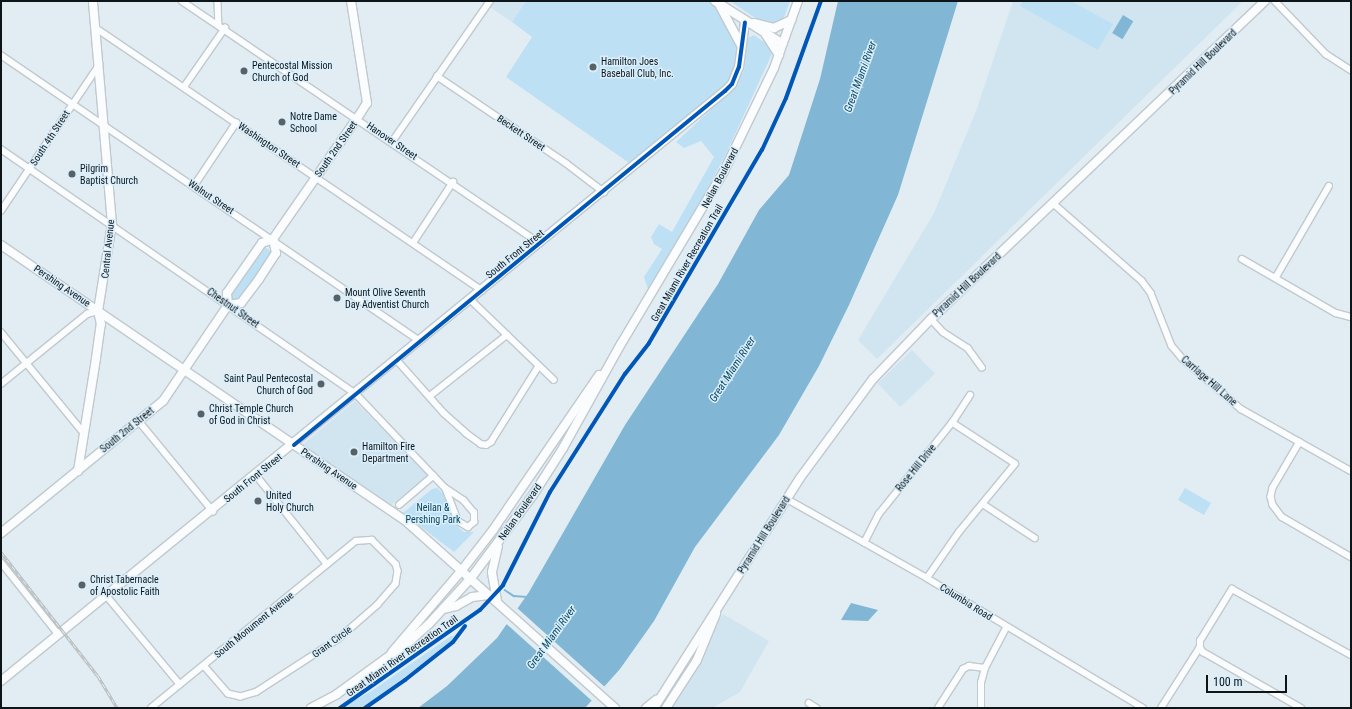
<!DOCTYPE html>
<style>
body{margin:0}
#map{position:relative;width:1352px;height:709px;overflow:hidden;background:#e2edf3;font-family:"Roboto Condensed",sans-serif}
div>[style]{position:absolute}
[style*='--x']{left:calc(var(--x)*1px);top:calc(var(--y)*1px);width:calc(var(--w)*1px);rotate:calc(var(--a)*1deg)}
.built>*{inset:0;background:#d1e5f1;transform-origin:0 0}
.green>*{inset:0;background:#bde0f5;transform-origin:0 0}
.water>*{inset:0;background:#81b7d4;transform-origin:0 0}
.pier>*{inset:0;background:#e2edf3;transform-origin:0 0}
.stream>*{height:1.5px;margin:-0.75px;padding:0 0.75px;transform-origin:0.75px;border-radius:0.75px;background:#81b7d4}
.roads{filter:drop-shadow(1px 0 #c0c9ce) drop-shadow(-1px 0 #c0c9ce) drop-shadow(0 1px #c0c9ce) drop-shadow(0 -1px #c0c9ce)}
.street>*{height:5.5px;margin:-2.75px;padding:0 2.75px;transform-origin:2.75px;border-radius:2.75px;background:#fbfcfd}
.secondary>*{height:8px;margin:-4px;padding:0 4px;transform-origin:4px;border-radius:4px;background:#fbfcfd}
.rail>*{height:3px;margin-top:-1.5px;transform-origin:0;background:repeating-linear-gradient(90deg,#daeffb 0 4.5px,#babdbe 0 9px);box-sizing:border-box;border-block:1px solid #babdbe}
.cycleway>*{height:4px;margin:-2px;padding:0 2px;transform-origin:2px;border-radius:2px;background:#0057b8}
.dots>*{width:11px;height:11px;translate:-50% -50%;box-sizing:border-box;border:2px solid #daeffb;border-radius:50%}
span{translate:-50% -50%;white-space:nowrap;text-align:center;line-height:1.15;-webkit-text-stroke:3px #daeffb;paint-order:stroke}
.poi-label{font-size:10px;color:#0e1519}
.left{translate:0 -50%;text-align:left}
.right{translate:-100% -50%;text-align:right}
.street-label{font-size:10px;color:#0e1519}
.park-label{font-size:10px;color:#04445e}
.water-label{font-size:11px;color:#094761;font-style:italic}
.frame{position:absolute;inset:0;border:2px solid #0e1519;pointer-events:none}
.scale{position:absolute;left:1206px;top:675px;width:81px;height:18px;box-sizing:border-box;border:2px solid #0e1519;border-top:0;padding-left:5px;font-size:12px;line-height:14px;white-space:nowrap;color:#0e1519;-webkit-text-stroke:3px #daeffb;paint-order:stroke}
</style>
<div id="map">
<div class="built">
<div style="clip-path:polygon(481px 1px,526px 1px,512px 22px)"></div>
<div style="clip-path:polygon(1013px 1px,1243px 1px,877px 359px,858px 340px,934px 213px,976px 111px)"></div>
<div style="left:912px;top:350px;width:33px;height:48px;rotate:46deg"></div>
<div style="clip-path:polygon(355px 401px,429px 476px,391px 505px,302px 445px)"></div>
<div style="clip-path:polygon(723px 614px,769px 641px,740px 692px,712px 708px,667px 708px)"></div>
</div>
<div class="green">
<div style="clip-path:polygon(526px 1px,715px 1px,741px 45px,732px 84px,635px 167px,506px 77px,532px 37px,512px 22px)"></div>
<div style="clip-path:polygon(730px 1px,790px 1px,782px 23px,767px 26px)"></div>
<div style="clip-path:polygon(1023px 1px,1071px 1px,1113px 24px,1098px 50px,1020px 6px)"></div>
<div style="clip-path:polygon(754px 35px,770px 46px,772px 54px,725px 156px,687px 227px,648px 289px,644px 277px,662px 249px,654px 244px,651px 237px,659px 224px,672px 232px,714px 157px,701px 141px,684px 148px,676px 142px,735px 87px,744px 70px,746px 39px)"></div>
<div style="clip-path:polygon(264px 246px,273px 253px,240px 301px,234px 300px,230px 294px)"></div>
<div style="clip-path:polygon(437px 488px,449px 499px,458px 527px,464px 532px,474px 532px,454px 552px,403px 513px,432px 489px)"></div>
<div style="left:1185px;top:488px;width:30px;height:14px;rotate:30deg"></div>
<div style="clip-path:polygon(451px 636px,454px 636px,447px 646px,375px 699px,361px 708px,338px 708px,370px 692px)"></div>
</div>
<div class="water">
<div style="clip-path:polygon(838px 1px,958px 1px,898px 195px,849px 305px,819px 366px,779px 435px,695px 547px,654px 621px,620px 669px,585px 708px,418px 708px,447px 686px,497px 638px,529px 592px,625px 425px,718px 284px,759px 210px,789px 175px,820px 79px)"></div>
<div style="left:1123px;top:15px;width:12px;height:21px;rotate:31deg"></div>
<div style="clip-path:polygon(851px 603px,878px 610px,868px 621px,841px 620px)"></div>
</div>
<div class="pier">
<div style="left:516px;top:607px;width:121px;height:19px;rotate:42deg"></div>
</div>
<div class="stream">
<div style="--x:505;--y:590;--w:11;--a:34"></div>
<div style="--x:514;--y:596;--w:13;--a:4"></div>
</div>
<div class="roads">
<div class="street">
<div style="--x:182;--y:1;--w:432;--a:34.1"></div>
<div style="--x:218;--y:1;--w:24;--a:88"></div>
<div style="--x:1275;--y:1;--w:74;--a:46.1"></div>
<div style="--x:1326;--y:54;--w:30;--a:33"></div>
<div style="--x:96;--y:28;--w:467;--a:34.2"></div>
<div style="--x:1;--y:55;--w:507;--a:34.32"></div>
<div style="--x:437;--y:76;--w:156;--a:34"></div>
<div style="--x:566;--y:163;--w:48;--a:37.3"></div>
<div style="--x:184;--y:87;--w:72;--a:-55.2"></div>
<div style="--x:392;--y:142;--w:172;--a:-55.2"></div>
<div style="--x:1;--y:149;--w:431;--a:34.6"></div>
<div style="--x:356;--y:394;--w:131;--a:46.5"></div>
<div style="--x:446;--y:489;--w:34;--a:69"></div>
<div style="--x:458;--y:521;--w:12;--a:31"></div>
<div style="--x:468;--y:527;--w:8;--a:-40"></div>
<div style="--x:474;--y:522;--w:9;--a:-90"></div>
<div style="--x:474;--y:513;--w:16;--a:-130"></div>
<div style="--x:464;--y:501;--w:22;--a:-146"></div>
<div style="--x:194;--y:186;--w:76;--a:-56.3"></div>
<div style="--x:1053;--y:203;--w:118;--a:41.2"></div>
<div style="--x:1142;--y:281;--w:15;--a:53"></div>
<div style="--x:1151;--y:293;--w:57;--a:68.4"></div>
<div style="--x:1172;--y:346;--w:16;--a:50"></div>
<div style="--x:1182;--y:358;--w:78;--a:40.8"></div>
<div style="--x:1241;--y:409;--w:126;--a:29.4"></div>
<div style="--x:1;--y:211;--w:176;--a:-56.1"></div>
<div style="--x:413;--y:243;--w:73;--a:-56.7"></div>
<div style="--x:1242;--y:259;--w:108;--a:29.9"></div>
<div style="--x:1336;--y:313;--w:16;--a:15"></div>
<div style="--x:1276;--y:277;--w:105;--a:-59.8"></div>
<div style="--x:471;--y:300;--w:115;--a:43.9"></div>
<div style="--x:931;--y:319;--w:18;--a:47"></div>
<div style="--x:943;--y:332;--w:30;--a:33"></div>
<div style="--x:968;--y:348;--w:24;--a:54"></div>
<div style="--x:1;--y:332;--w:131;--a:50.6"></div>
<div style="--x:397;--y:360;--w:71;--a:48.4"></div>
<div style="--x:444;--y:413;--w:30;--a:42"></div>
<div style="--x:466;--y:433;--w:19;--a:36"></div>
<div style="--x:481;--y:444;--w:5;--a:11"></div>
<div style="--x:486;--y:445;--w:6;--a:-31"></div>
<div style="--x:491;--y:442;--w:89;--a:-57.9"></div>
<div style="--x:1;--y:384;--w:111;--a:-39.1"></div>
<div style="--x:87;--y:314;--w:11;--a:-15"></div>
<div style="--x:430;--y:396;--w:98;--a:-38.4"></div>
<div style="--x:139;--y:421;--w:117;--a:50.6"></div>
<div style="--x:1300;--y:442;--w:53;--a:120.4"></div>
<div style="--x:1273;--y:488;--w:9;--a:103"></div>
<div style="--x:1271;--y:497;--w:8;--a:76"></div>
<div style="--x:1273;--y:505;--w:15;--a:53"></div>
<div style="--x:1282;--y:517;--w:80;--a:30.1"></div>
<div style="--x:256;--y:475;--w:114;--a:51.4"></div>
<div style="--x:787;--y:499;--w:161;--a:29.4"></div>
<div style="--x:927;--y:578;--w:252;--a:31"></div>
<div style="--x:983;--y:504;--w:62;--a:33.2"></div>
<div style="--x:399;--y:505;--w:45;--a:-40.5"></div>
<div style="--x:864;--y:543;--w:33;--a:-63"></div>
<div style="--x:879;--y:514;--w:117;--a:-51.3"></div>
<div style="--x:952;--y:423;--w:33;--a:-57"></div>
<div style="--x:1;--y:562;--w:93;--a:51.5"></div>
<div style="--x:927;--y:578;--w:56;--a:-55.2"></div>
<div style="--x:959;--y:532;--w:88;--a:-50.5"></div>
<div style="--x:1015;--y:464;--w:75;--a:-146.9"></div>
<div style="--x:106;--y:595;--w:116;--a:50.3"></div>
<div style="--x:1200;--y:647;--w:6;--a:59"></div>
<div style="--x:1203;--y:652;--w:113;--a:29.7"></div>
<div style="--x:809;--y:703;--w:9;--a:32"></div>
<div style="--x:151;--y:708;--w:264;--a:-39.2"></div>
<div style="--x:356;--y:541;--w:16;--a:-4"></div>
<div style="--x:372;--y:540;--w:34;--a:45"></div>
<div style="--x:396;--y:564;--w:7;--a:74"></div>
<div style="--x:398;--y:571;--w:13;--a:99"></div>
<div style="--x:396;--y:584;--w:28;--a:131"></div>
<div style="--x:378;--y:605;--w:52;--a:138.9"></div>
<div style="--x:339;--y:639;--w:98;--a:147.1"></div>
<div style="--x:257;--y:692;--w:17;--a:163"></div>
<div style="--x:241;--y:697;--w:13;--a:-167"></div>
<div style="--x:228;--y:694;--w:37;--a:-131"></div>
<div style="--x:938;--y:708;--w:46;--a:-57.3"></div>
<div style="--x:963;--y:669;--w:7;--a:-27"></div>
<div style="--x:969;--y:666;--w:16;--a:7"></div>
<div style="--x:981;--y:708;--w:25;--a:-90"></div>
<div style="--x:981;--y:683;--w:16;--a:-75"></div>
<div style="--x:985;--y:668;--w:45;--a:-62.3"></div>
<div style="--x:1161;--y:708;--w:72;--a:-57.4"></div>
<div style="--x:1200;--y:647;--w:6;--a:-90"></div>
<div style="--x:1200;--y:641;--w:61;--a:-58.4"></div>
<div style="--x:1232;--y:589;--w:136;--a:29"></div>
</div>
<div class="secondary">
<div style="--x:715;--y:1;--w:80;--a:32.3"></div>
<div style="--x:720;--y:6;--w:44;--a:61.7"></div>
<div style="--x:754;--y:23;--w:21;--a:14"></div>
<div style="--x:774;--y:28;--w:19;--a:-25"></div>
<div style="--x:766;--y:35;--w:24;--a:57"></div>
<div style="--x:1;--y:245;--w:493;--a:34.3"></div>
<div style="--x:408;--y:523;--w:278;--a:41.8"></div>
<div style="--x:228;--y:305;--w:13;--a:-9"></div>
<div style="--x:241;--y:303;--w:30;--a:-53"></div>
<div style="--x:259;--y:279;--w:31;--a:-57"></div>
<div style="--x:276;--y:253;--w:14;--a:-102"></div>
<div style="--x:78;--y:471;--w:114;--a:-80.9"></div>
<div style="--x:96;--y:358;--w:34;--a:-82"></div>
<div style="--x:101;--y:324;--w:13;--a:-103"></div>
<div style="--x:98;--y:311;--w:88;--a:-80.9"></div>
<div style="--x:112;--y:224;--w:224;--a:-94.9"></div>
<div style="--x:1;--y:533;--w:209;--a:-39.2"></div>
<div style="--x:163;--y:401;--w:116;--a:-55.9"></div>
<div style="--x:228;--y:305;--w:12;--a:-95"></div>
<div style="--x:227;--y:293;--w:61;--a:-55"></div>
<div style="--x:262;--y:243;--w:12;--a:-20"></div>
<div style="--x:273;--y:239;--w:152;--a:-55.2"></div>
<div style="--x:360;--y:114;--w:13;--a:-58"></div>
<div style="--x:367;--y:103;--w:103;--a:-98.9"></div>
<div style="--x:497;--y:601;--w:29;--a:-100"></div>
<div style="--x:492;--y:572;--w:26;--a:-77"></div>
<div style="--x:443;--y:609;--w:13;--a:-13"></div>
<div style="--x:456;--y:606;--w:18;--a:-29"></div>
<div style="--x:472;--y:597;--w:17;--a:-7"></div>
<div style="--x:392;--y:652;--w:108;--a:-49.5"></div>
<div style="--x:462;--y:570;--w:51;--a:-52.2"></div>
<div style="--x:493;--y:530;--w:188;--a:-55.6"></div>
<div style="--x:1;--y:681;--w:934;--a:-39.18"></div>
<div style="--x:725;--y:91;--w:10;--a:-45"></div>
<div style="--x:732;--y:84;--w:18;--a:-68"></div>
<div style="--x:739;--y:67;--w:45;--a:-82.4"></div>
<div style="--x:311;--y:708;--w:30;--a:-28"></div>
<div style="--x:337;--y:694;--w:90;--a:-36"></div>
<div style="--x:410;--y:641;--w:25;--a:-42"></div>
<div style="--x:429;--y:624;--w:62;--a:-47.6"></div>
<div style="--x:471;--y:578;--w:104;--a:-53.2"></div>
<div style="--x:533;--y:495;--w:56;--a:-57.4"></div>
<div style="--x:563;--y:448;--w:119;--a:-60.9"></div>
<div style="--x:621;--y:344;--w:201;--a:-59.2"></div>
<div style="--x:724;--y:171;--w:114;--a:-64.1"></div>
<div style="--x:774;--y:68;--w:71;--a:-70.3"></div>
<div style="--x:646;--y:708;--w:13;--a:-39"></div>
<div style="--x:654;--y:708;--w:272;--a:-57.6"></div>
<div style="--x:800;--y:478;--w:123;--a:-53.6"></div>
<div style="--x:873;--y:379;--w:83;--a:-46"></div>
<div style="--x:931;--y:319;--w:461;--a:-43.6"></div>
<div style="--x:666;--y:708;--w:57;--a:-57.1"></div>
<div style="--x:697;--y:660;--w:50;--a:-67.6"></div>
</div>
</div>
<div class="rail">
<div style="--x:1;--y:552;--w:157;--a:52"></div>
<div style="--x:98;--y:676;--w:37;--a:59"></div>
</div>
<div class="cycleway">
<div style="--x:294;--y:445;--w:558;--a:-39.4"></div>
<div style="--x:725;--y:91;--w:10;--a:-45"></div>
<div style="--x:732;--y:84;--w:18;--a:-68"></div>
<div style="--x:739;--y:67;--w:45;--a:-82.4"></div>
<div style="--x:340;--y:708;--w:171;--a:-35"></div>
<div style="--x:480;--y:610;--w:34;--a:-47"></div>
<div style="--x:503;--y:585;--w:104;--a:-63.2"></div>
<div style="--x:550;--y:492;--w:140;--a:-57.6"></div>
<div style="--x:625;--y:374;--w:39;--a:-52"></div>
<div style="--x:649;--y:343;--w:224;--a:-59.7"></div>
<div style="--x:762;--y:150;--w:57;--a:-65.2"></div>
<div style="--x:786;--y:98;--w:103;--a:-70.2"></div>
<div style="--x:365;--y:708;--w:49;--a:-35"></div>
<div style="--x:405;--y:680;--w:61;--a:-38.4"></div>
<div style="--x:453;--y:642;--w:20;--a:-53"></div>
</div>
<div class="dots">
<div style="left:593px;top:67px;background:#586165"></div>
<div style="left:244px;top:71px;background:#586165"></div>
<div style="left:282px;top:122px;background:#586165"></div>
<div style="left:72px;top:174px;background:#586165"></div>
<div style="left:337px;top:298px;background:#586165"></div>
<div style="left:321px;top:384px;background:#586165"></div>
<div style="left:201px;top:414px;background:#586165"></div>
<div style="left:354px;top:452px;background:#586165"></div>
<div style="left:258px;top:501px;background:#586165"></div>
<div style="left:82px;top:585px;background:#586165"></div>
</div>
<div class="poi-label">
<span class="left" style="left:601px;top:67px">Hamilton Joes<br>Baseball Club, Inc.</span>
<span class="left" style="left:252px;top:71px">Pentecostal Mission<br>Church of God</span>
<span class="left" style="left:290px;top:122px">Notre Dame<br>School</span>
<span class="left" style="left:80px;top:174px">Pilgrim<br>Baptist Church</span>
<span class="left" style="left:345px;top:298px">Mount Olive Seventh<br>Day Adventist Church</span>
<span class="right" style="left:313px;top:384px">Saint Paul Pentecostal<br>Church of God</span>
<span class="left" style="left:209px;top:414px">Christ Temple Church<br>of God in Christ</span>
<span class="left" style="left:362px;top:452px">Hamilton Fire<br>Department</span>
<span class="left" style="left:266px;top:501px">United<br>Holy Church</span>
<span class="left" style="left:90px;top:585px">Christ Tabernacle<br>of Apostolic Faith</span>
</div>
<div class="street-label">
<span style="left:1203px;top:62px;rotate:-44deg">Pyramid Hill Boulevard</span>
<span style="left:521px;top:133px;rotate:34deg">Beckett Street</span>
<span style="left:50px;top:138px;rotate:-57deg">South 4th Street</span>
<span style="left:392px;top:141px;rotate:34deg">Hanover Street</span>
<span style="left:269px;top:145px;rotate:34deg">Washington Street</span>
<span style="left:336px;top:149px;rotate:-55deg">South 2nd Street</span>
<span style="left:720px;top:178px;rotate:-62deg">Neilan Boulevard</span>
<span style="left:211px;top:197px;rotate:34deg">Walnut Street</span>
<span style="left:108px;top:249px;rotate:-84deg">Central Avenue</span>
<span style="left:515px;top:254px;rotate:-39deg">South Front Street</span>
<span style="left:687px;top:263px;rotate:-60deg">Great Miami River Recreation Trail</span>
<span style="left:967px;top:285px;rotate:-43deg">Pyramid Hill Boulevard</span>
<span style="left:62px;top:286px;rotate:34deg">Pershing Avenue</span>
<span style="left:233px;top:308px;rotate:35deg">Chestnut Street</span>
<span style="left:1209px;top:381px;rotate:41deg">Carriage Hill Lane</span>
<span style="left:127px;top:430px;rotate:-39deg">South 2nd Street</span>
<span style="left:916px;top:468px;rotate:-51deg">Rose Hill Drive</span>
<span style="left:329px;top:469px;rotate:34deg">Pershing Avenue</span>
<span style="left:253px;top:478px;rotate:-39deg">South Front Street</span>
<span style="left:520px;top:512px;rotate:-55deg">Neilan Boulevard</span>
<span style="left:764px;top:535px;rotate:-58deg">Pyramid Hill Boulevard</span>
<span style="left:966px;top:602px;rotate:32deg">Columbia Road</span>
<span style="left:254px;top:625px;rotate:-39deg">South Monument Avenue</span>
<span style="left:332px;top:642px;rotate:-36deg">Grant Circle</span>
<span style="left:402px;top:656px;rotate:-35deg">Great Miami River Recreation Trail</span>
</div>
<div class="park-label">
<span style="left:433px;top:513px">Neilan &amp;<br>Pershing Park</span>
</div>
<div class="water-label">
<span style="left:861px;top:77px;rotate:-70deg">Great Miami River</span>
<span style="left:733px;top:370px;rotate:-57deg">Great Miami River</span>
<span style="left:552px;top:638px;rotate:-54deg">Great Miami River</span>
</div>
<div class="frame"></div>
<div class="scale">100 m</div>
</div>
